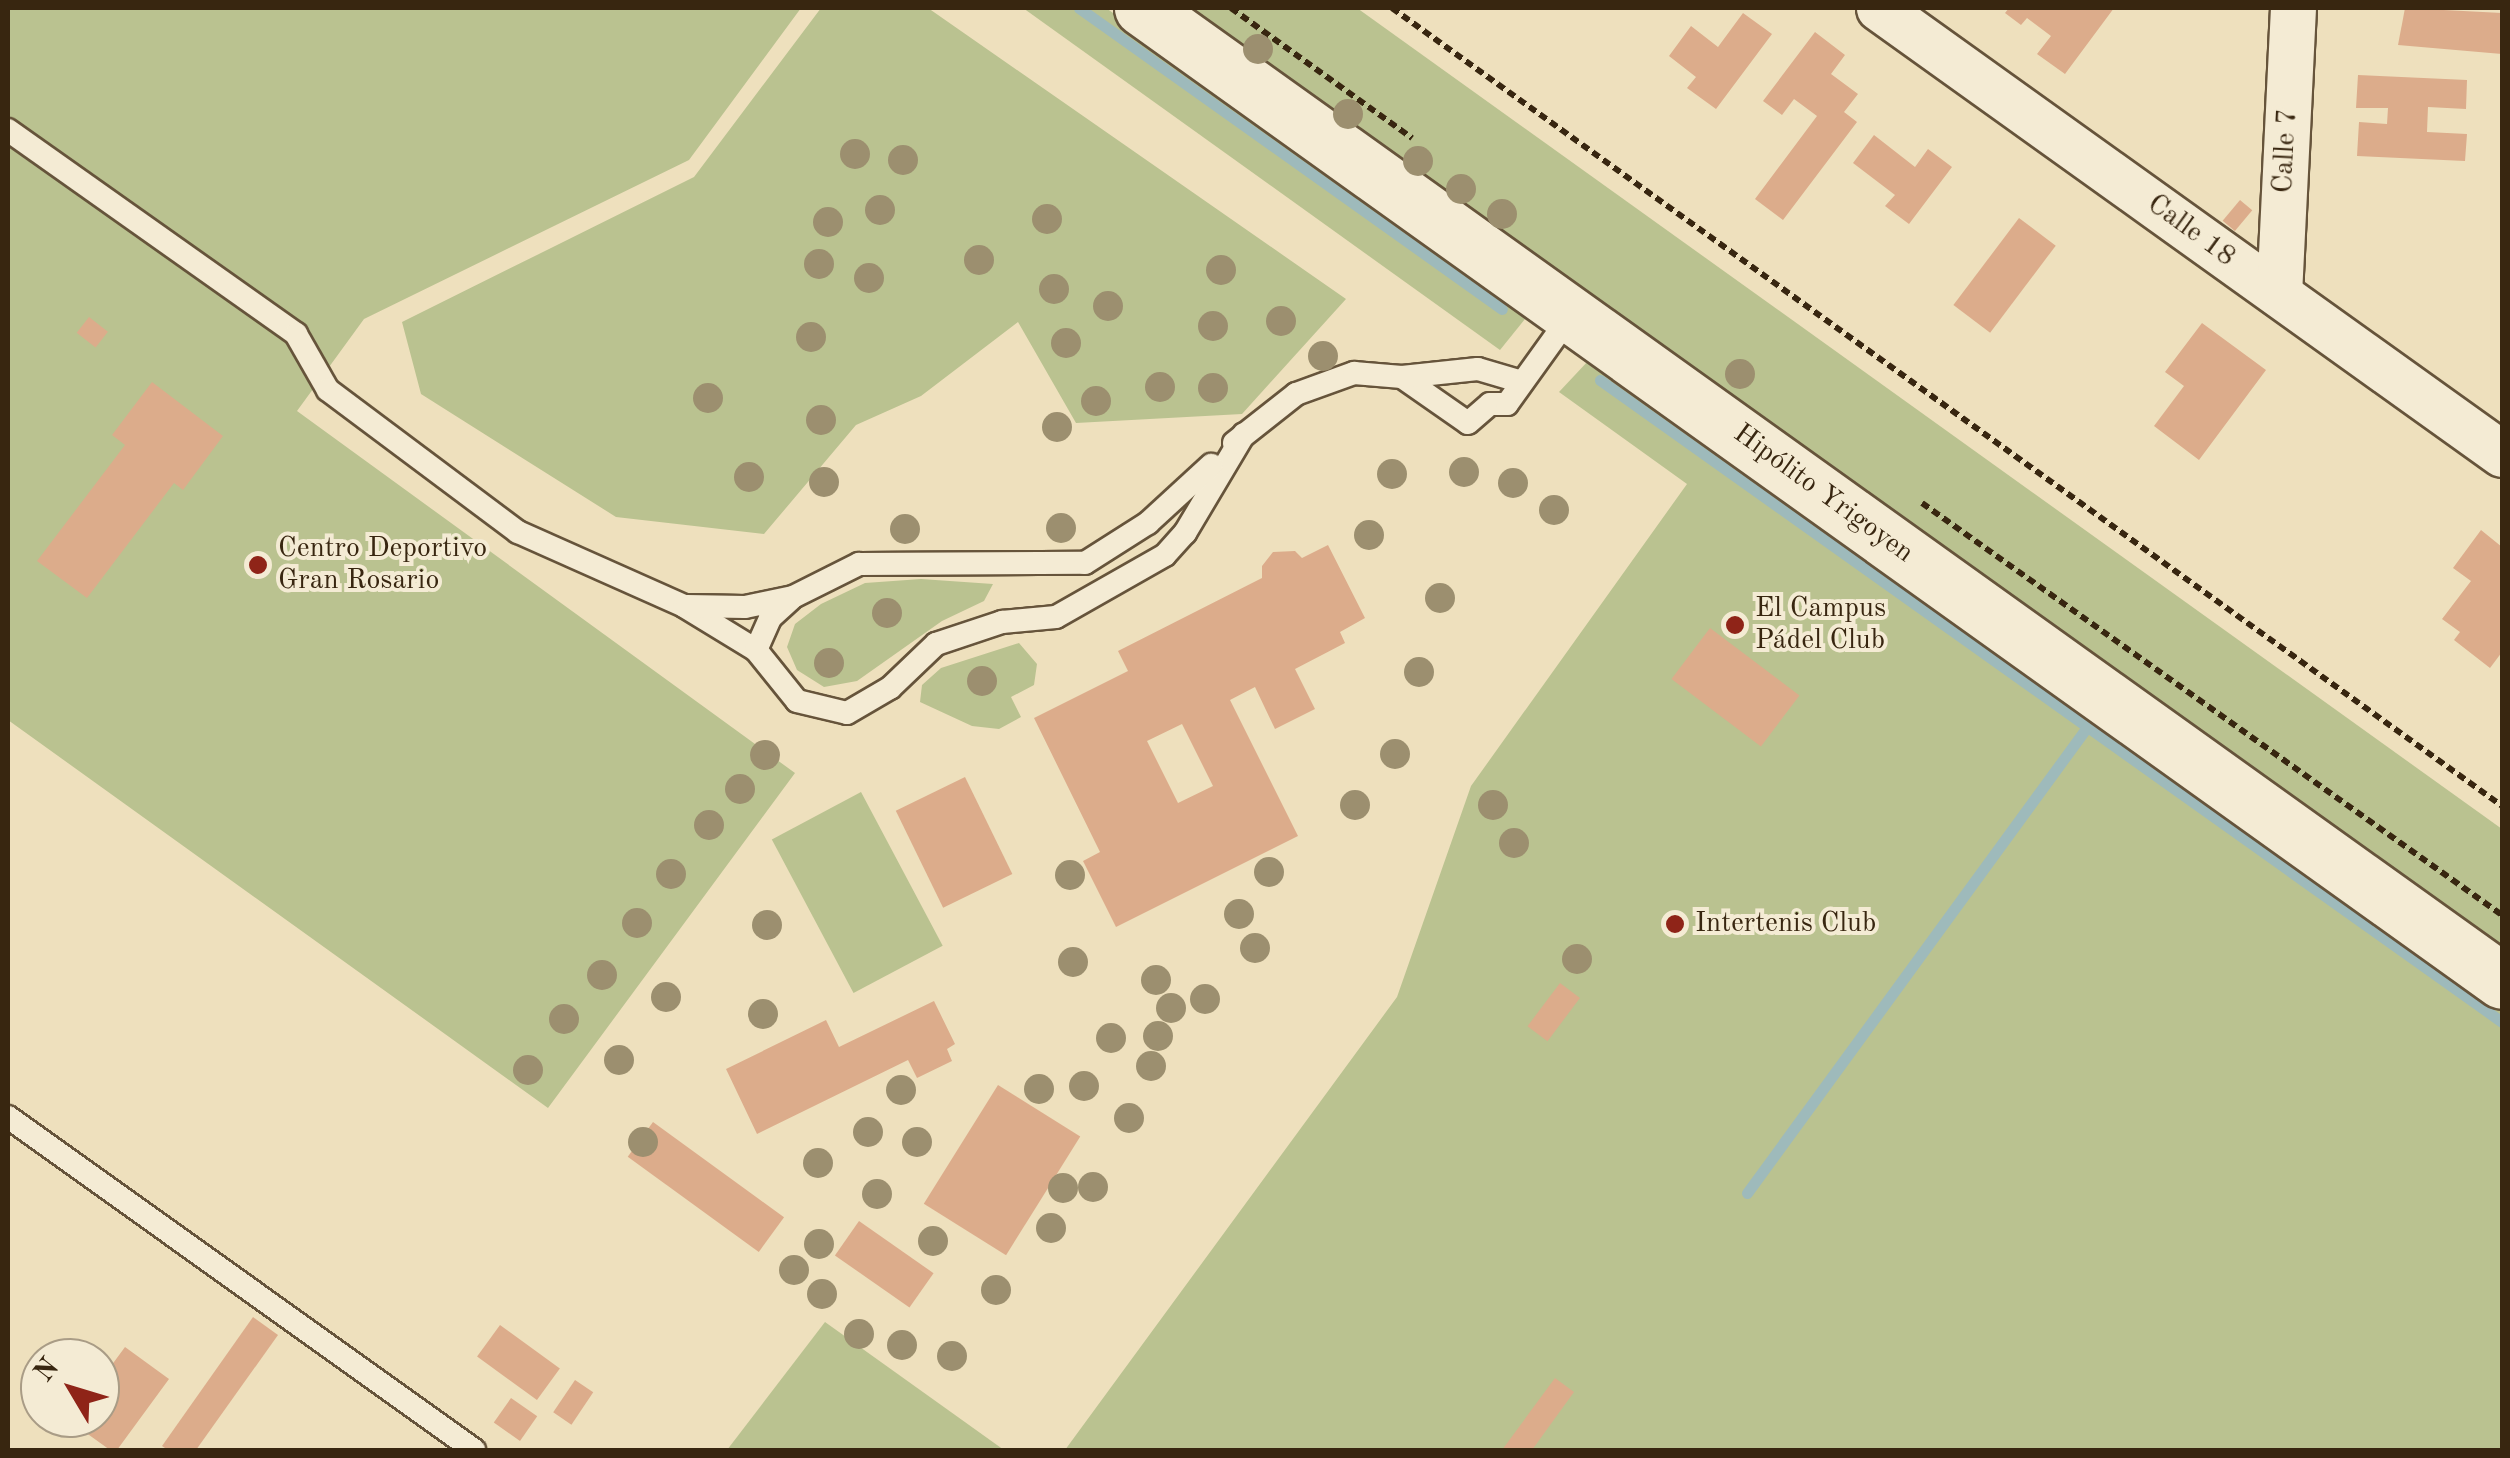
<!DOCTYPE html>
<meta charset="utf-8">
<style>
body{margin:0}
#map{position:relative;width:2510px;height:1458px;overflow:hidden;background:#eee0bd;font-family:"Old Standard TT",serif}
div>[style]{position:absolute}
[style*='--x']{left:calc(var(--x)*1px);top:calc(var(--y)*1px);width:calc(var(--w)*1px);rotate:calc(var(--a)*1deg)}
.green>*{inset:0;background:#bac290;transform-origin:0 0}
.stream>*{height:11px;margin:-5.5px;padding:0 5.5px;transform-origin:5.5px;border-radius:5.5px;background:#9ebabb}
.building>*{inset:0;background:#dcac8b;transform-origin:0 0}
.path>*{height:6px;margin-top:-3px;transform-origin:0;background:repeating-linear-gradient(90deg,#382610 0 8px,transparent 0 13px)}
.roads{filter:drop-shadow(2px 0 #66543b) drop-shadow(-2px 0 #66543b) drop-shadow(0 2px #66543b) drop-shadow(0 -2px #66543b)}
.service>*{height:22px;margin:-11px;padding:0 11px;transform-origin:11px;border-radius:11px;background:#f4ebd4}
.minor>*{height:45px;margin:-22.5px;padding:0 22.5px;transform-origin:22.5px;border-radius:22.5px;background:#f4ebd4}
.secondary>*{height:55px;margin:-27.5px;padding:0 27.5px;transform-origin:27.5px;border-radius:27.5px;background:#f4ebd4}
.trees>*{width:30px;height:30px;margin:-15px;border-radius:50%;background:#9c8f6f}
.dots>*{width:28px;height:28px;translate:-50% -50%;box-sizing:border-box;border:5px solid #f4ebd4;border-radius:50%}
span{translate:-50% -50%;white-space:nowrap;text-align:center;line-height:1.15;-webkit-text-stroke:8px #f4ebd4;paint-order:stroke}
.street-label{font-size:28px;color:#382610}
.poi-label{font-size:28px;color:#382610}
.left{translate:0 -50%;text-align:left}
.frame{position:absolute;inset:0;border:10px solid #382610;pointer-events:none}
.north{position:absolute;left:20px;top:1338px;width:100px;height:100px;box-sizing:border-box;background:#f4ebd4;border:2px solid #a99c86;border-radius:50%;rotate:308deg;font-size:28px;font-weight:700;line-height:40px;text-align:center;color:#382610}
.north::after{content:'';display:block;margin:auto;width:35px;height:45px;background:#8f2418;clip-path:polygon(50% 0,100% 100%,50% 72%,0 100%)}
</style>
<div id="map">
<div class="green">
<div style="clip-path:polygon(8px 8px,801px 8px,689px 160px,364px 319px,297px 411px,795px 773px,548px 1108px,8px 720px)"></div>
<div style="clip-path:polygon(821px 8px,928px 8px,1346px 299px,1242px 414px,1076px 423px,1018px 322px,921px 396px,856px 425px,764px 534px,616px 517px,421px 394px,402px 322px,694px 177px)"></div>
<div style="clip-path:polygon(1023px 8px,1106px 8px,1524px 305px,1525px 319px,1500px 350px)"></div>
<div style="clip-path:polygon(1177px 8px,1357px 8px,2502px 829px,2502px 961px)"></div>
<div style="clip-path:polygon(1589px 360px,2502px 1008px,2502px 1450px,1065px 1450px,1397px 997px,1471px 786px,1687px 484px,1559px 392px)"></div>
<div style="clip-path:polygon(921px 579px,993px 584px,984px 601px,942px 621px,857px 681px,824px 687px,797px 670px,787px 647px,795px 624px,821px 604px,865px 583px)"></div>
<div style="clip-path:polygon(1019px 643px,1037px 664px,1034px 685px,1011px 697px,1021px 717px,999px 729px,972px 726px,920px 702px,922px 685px,941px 668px)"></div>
<div style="left:861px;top:792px;width:174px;height:101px;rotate:62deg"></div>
<div style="clip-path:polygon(825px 1322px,1004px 1450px,727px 1450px)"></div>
</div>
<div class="stream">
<div style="--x:1079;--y:8;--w:519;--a:35.44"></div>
<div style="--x:1600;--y:380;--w:1107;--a:35.44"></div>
<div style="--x:1747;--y:1193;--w:577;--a:-53.88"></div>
</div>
<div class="building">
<div style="clip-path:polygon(2009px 8px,2114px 8px,2065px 74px,2037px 54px,2051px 36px,2027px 18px,2021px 25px,2005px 13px)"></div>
<div style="clip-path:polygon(2405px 8px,2502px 13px,2502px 54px,2398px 45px)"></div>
<div style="clip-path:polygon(1743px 13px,1772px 34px,1716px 109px,1687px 88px,1696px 77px,1669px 56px,1691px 26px,1718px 47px)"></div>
<div style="clip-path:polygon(1815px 32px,1845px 55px,1831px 74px,1858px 94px,1844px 112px,1857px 122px,1783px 220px,1755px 199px,1817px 116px,1794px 99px,1782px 115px,1763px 101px)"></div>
<div style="clip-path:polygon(2358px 75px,2467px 80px,2466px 109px,2428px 107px,2427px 132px,2467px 134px,2465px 161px,2357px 156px,2359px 122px,2387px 124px,2388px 108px,2356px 108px)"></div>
<div style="clip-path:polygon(1874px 135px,1915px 167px,1928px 149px,1952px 167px,1909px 224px,1885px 206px,1895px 195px,1853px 163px)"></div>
<div style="left:2240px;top:200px;width:16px;height:27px;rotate:40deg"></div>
<div style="left:2019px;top:218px;width:46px;height:109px;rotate:37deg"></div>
<div style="left:89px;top:317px;width:24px;height:20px;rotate:38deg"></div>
<div style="clip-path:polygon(2202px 323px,2266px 370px,2199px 460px,2154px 426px,2184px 386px,2165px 372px)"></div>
<div style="clip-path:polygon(152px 382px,223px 436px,183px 490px,174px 483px,87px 598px,37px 561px,125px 445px,112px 435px)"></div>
<div style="clip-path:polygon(2481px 530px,2502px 547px,2502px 652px,2490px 668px,2454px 640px,2460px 632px,2442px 619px,2471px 581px,2453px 568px)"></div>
<div style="clip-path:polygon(evenodd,1328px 545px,1365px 618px,1340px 632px,1345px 643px,1295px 669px,1315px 709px,1275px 729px,1255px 687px,1230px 700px,1298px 836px,1116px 927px,1083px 861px,1100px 852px,1034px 718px,1128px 671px,1118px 651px,1262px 578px,1262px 566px,1273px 552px,1295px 551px,1302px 558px,1328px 545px,1182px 724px,1213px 786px,1178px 803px,1147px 741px,1182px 724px)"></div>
<div style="left:1710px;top:628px;width:112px;height:64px;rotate:37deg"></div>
<div style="left:965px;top:777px;width:108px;height:77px;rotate:64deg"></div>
<div style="left:1560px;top:983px;width:25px;height:54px;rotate:37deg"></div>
<div style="clip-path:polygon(934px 1001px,955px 1044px,947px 1049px,952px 1061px,917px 1078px,908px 1060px,757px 1134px,726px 1069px,826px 1020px,839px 1047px)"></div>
<div style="left:998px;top:1085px;width:97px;height:140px;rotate:32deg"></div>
<div style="left:653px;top:1122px;width:162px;height:43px;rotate:36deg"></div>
<div style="left:859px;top:1221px;width:91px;height:42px;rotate:35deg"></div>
<div style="clip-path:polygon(253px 1317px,278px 1335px,196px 1450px,168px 1450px,162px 1446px)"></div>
<div style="left:500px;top:1325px;width:74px;height:39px;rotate:36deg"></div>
<div style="clip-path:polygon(125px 1347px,169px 1379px,117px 1450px,110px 1450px,71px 1422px,100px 1418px,100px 1381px)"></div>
<div style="clip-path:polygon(1555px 1378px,1574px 1392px,1532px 1450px,1502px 1450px)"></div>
<div style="left:575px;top:1380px;width:22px;height:39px;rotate:34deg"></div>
<div style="left:511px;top:1398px;width:32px;height:30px;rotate:35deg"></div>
</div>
<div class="path">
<div style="--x:1231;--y:8;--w:223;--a:35.7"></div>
<div style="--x:1392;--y:8;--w:1367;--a:35.71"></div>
<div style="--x:1922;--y:503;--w:711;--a:35.39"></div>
</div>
<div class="roads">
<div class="service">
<div style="--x:8;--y:130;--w:353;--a:35.3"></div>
<div style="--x:296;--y:334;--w:64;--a:60.3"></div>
<div style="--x:328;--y:390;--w:237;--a:36.8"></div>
<div style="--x:518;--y:532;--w:182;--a:24"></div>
<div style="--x:684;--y:606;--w:84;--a:31.4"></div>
<div style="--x:756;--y:650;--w:65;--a:51.2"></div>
<div style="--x:797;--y:701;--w:51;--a:13.5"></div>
<div style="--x:847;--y:713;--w:50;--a:-30.2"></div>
<div style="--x:890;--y:688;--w:64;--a:-43.7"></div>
<div style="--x:936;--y:644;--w:70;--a:-18.4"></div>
<div style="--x:1002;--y:622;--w:54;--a:-5.3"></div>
<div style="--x:1056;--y:617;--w:125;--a:-29.6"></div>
<div style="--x:1165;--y:555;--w:30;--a:-48"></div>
<div style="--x:1185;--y:533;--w:115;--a:-59.2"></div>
<div style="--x:1402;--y:377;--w:80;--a:34.9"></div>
<div style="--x:1468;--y:423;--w:29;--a:-41"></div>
<div style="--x:1490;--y:404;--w:17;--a:0"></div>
<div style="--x:1507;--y:404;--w:110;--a:-54.3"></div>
<div style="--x:1234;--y:443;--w:79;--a:-38.3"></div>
<div style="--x:1296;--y:394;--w:62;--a:-19.9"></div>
<div style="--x:1354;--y:373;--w:48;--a:4.8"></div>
<div style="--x:1402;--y:377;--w:76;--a:-6"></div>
<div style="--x:1478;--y:369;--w:46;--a:16.5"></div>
<div style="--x:687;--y:606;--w:58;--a:1"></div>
<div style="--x:745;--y:607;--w:49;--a:-11.8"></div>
<div style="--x:793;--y:597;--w:74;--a:-26.6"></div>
<div style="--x:859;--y:564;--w:226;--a:-0.3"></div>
<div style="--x:1085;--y:563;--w:75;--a:-32.4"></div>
<div style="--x:1148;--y:523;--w:86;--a:-42.6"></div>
<div style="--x:756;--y:650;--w:35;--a:-66"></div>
<div style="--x:770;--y:618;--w:27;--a:-42"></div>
<div style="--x:8;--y:1117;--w:573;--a:35.55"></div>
</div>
<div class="minor">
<div style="--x:1879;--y:8;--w:766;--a:35.6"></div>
<div style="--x:2279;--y:294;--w:286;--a:-87.2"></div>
</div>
<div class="secondary">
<div style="--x:1142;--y:8;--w:1672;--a:35.58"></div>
</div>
</div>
<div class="trees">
<div style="left:1258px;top:49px"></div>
<div style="left:1348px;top:114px"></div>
<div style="left:855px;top:154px"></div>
<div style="left:903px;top:160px"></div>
<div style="left:1418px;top:161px"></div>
<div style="left:1461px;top:189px"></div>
<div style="left:880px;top:210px"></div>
<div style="left:1502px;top:214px"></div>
<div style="left:1047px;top:219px"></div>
<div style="left:828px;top:222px"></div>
<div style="left:979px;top:260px"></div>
<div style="left:819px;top:264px"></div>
<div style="left:1221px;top:270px"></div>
<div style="left:869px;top:278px"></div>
<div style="left:1054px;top:289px"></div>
<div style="left:1108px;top:306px"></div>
<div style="left:1281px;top:321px"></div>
<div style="left:1213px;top:326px"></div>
<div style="left:811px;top:337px"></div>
<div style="left:1066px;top:343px"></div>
<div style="left:1323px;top:356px"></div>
<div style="left:1740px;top:374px"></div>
<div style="left:1160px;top:387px"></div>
<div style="left:1213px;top:388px"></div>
<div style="left:708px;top:398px"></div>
<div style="left:1096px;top:401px"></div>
<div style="left:821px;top:420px"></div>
<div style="left:1057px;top:427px"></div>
<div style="left:1464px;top:472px"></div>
<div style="left:1392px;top:474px"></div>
<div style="left:749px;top:477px"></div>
<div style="left:824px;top:482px"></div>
<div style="left:1513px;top:483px"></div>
<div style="left:1554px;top:510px"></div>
<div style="left:1061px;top:528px"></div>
<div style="left:905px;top:529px"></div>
<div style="left:1369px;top:535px"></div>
<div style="left:1440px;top:598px"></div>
<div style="left:887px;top:613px"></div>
<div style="left:829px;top:663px"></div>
<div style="left:1419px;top:672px"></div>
<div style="left:982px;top:681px"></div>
<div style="left:1395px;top:754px"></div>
<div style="left:765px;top:755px"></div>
<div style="left:740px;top:789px"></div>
<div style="left:1355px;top:805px"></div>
<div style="left:1493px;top:805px"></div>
<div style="left:709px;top:825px"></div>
<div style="left:1514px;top:843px"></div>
<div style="left:1269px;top:872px"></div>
<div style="left:671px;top:874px"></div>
<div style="left:1070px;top:875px"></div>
<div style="left:1239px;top:914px"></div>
<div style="left:637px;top:923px"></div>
<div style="left:767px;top:925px"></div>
<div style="left:1255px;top:948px"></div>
<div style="left:1577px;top:959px"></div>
<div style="left:1073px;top:962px"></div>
<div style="left:602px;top:975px"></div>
<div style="left:1156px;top:980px"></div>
<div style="left:666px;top:997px"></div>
<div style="left:1205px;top:999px"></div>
<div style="left:1171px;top:1008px"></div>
<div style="left:763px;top:1014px"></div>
<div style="left:564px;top:1019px"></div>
<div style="left:1158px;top:1036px"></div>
<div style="left:1111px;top:1038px"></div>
<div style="left:619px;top:1060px"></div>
<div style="left:1151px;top:1066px"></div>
<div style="left:528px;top:1070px"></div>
<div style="left:1084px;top:1086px"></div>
<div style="left:1039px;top:1089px"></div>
<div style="left:901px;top:1090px"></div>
<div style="left:1129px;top:1118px"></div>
<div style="left:868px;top:1132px"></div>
<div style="left:643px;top:1142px"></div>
<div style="left:917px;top:1142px"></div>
<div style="left:818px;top:1163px"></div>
<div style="left:1093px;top:1187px"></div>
<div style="left:1063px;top:1188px"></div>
<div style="left:877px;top:1194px"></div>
<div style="left:1051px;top:1228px"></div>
<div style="left:933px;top:1241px"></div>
<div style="left:819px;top:1244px"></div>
<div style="left:794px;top:1270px"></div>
<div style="left:996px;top:1290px"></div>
<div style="left:822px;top:1294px"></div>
<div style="left:859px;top:1334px"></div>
<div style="left:902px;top:1345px"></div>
<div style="left:952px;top:1356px"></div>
</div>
<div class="dots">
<div style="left:258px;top:565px;background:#8f2418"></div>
<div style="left:1735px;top:625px;background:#8f2418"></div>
<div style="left:1675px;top:924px;background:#8f2418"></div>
</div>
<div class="street-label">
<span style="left:2286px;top:151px;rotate:-87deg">Calle 7</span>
<span style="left:2191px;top:231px;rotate:36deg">Calle 18</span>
<span style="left:1823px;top:494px;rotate:36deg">Hipólito Yrigoyen</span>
</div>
<div class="poi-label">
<span class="left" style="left:278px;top:565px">Centro Deportivo<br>Gran Rosario</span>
<span class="left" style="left:1755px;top:625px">El Campus<br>Pádel Club</span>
<span class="left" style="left:1695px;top:924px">Intertenis Club</span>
</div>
<div class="frame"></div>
<div class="north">N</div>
</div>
